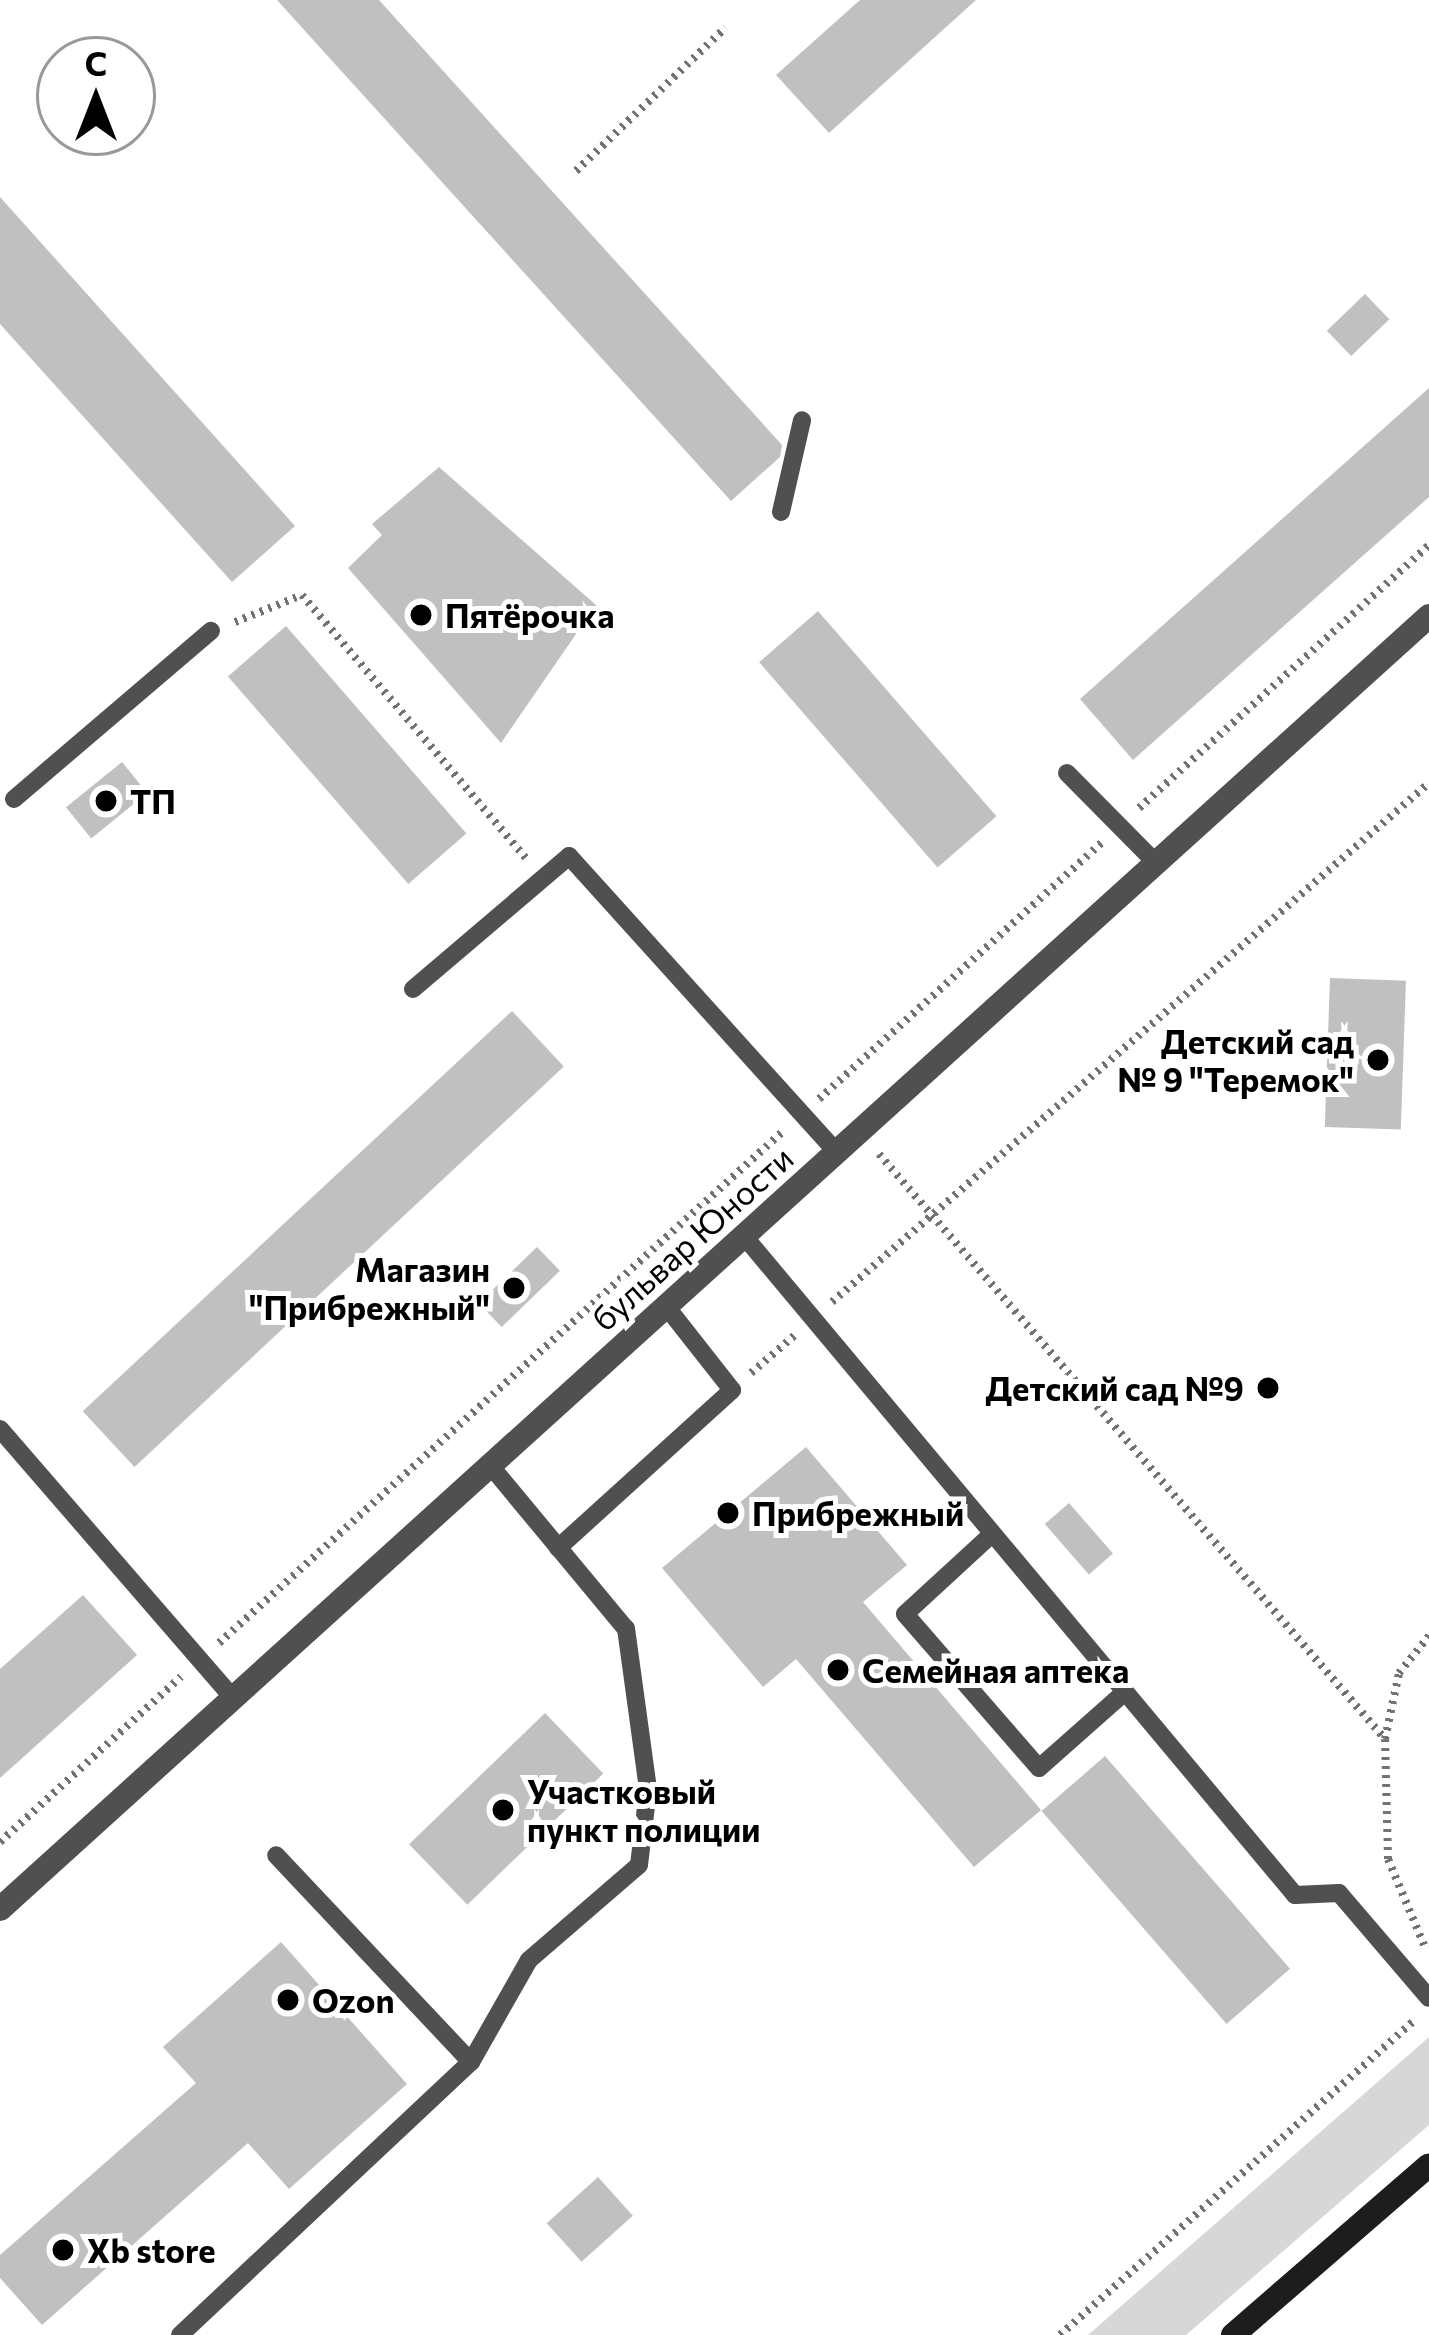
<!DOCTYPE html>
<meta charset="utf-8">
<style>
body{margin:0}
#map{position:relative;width:1429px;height:2335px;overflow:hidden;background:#fff;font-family:Commissioner,sans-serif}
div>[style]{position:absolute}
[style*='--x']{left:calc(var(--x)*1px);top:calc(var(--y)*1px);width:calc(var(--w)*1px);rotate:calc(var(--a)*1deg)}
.green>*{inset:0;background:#d7d7d7}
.building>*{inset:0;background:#c0c0c0;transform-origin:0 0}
.path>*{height:8px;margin-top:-4px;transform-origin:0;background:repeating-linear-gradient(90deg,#727272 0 3px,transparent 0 9px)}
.lane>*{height:18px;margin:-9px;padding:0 9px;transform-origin:9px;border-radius:9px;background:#505050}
.street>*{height:24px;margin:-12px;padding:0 12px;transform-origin:12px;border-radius:12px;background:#505050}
.secondary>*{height:24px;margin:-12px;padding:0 12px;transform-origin:12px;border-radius:12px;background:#1d1d1d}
.dots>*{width:33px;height:33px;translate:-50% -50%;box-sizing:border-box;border:6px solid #fff;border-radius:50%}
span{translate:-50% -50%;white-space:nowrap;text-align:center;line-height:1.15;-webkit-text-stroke:10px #fff;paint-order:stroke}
.poi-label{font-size:33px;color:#000;font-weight:700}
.left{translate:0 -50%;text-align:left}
.right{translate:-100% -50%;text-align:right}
.street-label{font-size:33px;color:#000}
.north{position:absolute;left:36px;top:36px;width:120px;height:120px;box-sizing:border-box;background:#fff;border:3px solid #999;border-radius:50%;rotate:0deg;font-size:33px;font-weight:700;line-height:48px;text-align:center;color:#000}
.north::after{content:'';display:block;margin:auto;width:42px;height:54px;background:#000;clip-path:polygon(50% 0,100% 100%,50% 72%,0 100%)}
</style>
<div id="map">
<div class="green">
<div style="clip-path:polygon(1429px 2037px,1429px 2125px,1186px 2335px,1088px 2335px)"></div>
</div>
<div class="building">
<div style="clip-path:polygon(277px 0,379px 0,782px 445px,780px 457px,731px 501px)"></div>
<div style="clip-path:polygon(860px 0,976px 0,829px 133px,776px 75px)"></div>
<div style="clip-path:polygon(0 197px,295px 526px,232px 582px,0 324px)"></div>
<div style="left:1365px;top:294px;width:35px;height:53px;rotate:46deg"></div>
<div style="clip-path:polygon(1429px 388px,1429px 497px,1133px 760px,1080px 699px)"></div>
<div style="clip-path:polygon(439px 467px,596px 605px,501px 743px,348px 568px,382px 535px,372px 524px)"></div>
<div style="left:818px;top:611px;width:272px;height:78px;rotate:49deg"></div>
<div style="left:286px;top:626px;width:275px;height:77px;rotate:49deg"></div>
<div style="left:122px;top:762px;width:40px;height:72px;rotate:51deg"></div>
<div style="left:1330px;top:978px;width:76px;height:149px;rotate:2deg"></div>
<div style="left:512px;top:1011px;width:76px;height:587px;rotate:47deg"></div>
<div style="left:537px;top:1247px;width:33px;height:81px;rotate:46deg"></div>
<div style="clip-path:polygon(806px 1447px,907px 1565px,863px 1602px,1041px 1810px,974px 1867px,796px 1659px,763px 1687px,662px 1568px)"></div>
<div style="left:1069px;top:1503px;width:67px;height:32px;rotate:49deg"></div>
<div style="clip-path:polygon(83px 1595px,137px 1655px,0 1778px,0 1669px)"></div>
<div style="left:545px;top:1713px;width:84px;height:189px;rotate:46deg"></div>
<div style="left:1105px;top:1756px;width:282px;height:84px;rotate:49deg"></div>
<div style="clip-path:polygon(281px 1942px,407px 2084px,289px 2189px,248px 2143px,42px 2325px,0 2278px,0 2255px,196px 2083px,163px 2047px)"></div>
<div style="left:598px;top:2177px;width:52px;height:69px;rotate:48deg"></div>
</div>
<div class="path">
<div style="--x:576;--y:171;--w:207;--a:-43.8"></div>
<div style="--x:235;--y:622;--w:72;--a:-21.9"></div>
<div style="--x:302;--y:595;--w:345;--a:49.6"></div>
<div style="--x:1139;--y:808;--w:391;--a:-42.2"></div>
<div style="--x:819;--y:1099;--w:381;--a:-42.2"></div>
<div style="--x:879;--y:1154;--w:773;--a:49.14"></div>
<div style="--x:832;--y:1302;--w:791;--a:-41"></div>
<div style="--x:751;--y:1373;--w:57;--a:-40.7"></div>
<div style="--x:219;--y:1643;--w:759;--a:-42.22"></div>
<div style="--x:0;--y:1842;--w:245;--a:-42.4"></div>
<div style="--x:1424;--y:1945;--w:93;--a:-112.7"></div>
<div style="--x:1388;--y:1859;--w:120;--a:-91.4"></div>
<div style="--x:1385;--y:1739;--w:67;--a:-78"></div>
<div style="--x:1399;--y:1673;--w:48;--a:-51"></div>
<div style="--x:1060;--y:2335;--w:472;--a:-41.6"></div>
</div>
<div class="lane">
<div style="--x:781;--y:512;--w:94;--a:-77.1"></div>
<div style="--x:1067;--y:773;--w:127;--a:45.3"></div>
<div style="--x:14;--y:799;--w:259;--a:-40.5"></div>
<div style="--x:413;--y:989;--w:205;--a:-40.4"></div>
<div style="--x:569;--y:856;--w:399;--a:47.9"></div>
<div style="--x:744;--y:1236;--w:859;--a:50.1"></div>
<div style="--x:1295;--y:1895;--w:44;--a:-2.6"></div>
<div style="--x:1339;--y:1893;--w:138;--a:49.4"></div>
<div style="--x:0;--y:1429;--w:356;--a:49.1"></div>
<div style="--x:992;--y:1534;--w:118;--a:137.4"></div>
<div style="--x:905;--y:1614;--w:204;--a:49"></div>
<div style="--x:1039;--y:1768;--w:115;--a:-41.5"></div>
<div style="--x:558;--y:1548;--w:235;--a:-42.2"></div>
<div style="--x:732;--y:1390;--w:107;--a:-128.2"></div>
<div style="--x:471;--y:2062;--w:117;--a:-60.4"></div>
<div style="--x:529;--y:1960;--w:145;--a:-40.8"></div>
<div style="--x:639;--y:1865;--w:77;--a:-83.2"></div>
<div style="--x:648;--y:1789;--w:162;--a:-97.8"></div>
<div style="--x:626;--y:1629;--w:213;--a:-129.7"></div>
<div style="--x:180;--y:2335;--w:399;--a:-43.2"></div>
<div style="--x:471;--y:2062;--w:284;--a:-133.3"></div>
</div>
<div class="street">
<div style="--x:0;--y:1909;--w:1927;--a:-42.14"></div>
</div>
<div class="secondary">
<div style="--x:1233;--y:2335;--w:259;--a:-40.9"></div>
</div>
<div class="dots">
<div style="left:421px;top:615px;background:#000"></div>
<div style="left:106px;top:801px;background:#000"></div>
<div style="left:1378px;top:1060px;background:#000"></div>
<div style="left:514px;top:1288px;background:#000"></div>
<div style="left:1268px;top:1388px;background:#000"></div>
<div style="left:728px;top:1513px;background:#000"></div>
<div style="left:838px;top:1670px;background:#000"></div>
<div style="left:503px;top:1810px;background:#000"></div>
<div style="left:288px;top:2000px;background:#000"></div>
<div style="left:63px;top:2250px;background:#000"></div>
</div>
<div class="poi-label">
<span class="left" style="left:445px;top:615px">Пятёрочка</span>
<span class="left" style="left:130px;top:801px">ТП</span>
<span class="right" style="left:1354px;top:1060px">Детский сад<br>№ 9 "Теремок"</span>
<span class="right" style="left:490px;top:1288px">Магазин<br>"Прибрежный"</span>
<span class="right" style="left:1244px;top:1388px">Детский сад №9</span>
<span class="left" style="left:752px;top:1513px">Прибрежный</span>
<span class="left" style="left:862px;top:1670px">Семейная аптека</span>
<span class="left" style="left:527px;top:1810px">Участковый<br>пункт полиции</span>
<span class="left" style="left:312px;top:2000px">Ozon</span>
<span class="left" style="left:87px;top:2250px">Xb store</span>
</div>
<div class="street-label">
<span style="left:692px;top:1238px;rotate:-42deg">бульвар Юности</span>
</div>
<div class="north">С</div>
</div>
